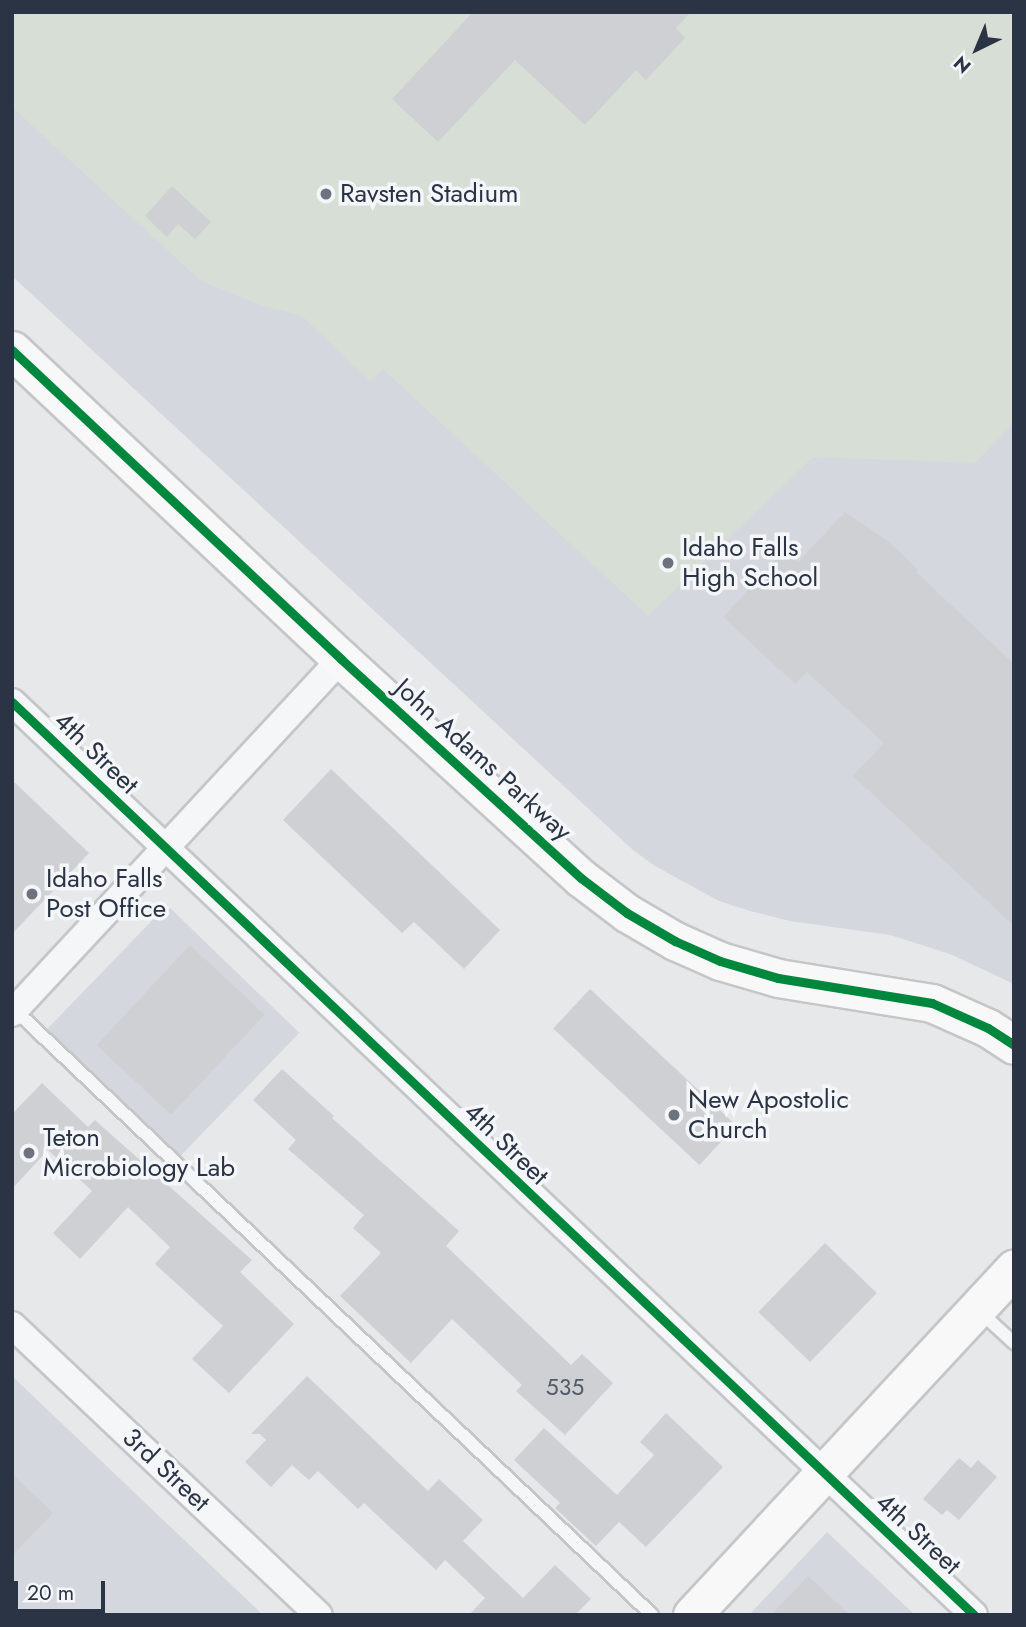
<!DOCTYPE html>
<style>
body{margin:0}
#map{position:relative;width:1026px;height:1627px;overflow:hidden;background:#e6e8ea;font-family:Jost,sans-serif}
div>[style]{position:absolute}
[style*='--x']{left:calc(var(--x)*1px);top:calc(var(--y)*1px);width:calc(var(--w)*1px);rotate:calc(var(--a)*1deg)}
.built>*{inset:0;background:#d4d7dd;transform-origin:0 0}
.green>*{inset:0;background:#d6ded6}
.building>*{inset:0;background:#ced0d3;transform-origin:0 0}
.roads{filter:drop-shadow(2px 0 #c4c6c8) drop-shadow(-2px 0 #c4c6c8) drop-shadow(0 2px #c4c6c8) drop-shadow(0 -2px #c4c6c8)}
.lane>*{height:12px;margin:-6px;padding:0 6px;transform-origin:6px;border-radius:6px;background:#f5f6f7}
.street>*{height:26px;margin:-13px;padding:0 13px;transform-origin:13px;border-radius:13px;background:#f5f6f7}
.secondary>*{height:37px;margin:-18.5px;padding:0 18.5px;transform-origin:18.5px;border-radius:18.5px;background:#f8f8f8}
.cycleway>*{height:9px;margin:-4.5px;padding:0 4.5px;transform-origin:4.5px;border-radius:4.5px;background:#00873e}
.dots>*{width:19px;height:19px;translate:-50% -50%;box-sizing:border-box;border:4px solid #f4f6f9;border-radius:50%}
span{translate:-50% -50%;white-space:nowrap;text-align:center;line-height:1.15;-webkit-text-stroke:7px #f4f6f9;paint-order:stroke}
.number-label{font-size:23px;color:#545c69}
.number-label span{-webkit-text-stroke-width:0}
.poi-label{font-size:26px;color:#2b3445}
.left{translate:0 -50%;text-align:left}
.street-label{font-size:26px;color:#2b3445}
.frame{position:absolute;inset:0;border:14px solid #2b3445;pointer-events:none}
.north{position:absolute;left:942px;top:14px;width:70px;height:70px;-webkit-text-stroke:5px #f4f6f9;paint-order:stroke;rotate:223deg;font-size:19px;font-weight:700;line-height:28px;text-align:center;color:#2b3445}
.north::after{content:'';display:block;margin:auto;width:24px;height:32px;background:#2b3445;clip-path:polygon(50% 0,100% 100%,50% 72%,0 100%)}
.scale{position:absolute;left:14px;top:1581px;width:91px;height:32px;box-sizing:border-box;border:4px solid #2b3445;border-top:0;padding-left:9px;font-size:21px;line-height:24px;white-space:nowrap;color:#2b3445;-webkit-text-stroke:5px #f4f6f9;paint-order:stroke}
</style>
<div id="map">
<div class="built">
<div style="clip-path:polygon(12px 12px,1014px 12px,1014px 984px,950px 954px,890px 935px,790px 921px,750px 911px,719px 901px,655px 866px,633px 850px,12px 276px)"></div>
<div style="left:167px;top:905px;width:184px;height:173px;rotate:44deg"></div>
<div style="clip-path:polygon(12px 1376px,263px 1615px,12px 1615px)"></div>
<div style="clip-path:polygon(827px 1532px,915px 1615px,749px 1615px)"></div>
</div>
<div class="green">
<div style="clip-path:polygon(12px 12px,1014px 12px,1014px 423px,975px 463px,813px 457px,648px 616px,383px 369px,370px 381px,302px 316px,263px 306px,201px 281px,12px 107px)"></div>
</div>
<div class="building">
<div style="clip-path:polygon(473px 12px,691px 12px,676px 28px,685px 38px,646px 80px,636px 70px,585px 125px,515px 60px,438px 142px,392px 99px)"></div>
<div style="clip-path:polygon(172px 186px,211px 222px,195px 239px,178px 224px,167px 237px,145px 216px)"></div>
<div style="clip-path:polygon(845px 512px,888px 541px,918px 570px,916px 572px,1014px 664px,1014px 926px,853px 776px,884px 743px,807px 672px,795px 684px,723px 617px,785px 550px,798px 562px)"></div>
<div style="clip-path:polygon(331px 769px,500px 930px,464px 969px,414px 922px,402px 933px,283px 820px)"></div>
<div style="clip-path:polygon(12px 780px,89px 853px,12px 934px)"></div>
<div style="left:190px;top:945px;width:102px;height:137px;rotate:43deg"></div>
<div style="left:590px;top:989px;width:200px;height:54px;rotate:43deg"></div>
<div style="clip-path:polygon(282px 1069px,334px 1116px,332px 1118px,459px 1231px,446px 1246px,571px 1365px,582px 1354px,613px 1383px,565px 1435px,516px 1391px,522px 1385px,452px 1319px,411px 1363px,340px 1296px,381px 1253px,353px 1228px,364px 1215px,288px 1149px,296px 1140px,253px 1100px)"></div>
<div style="clip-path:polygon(42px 1083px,88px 1127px,95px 1120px,252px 1260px,240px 1272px,294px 1324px,229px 1393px,192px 1359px,223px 1326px,155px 1264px,170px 1247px,128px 1207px,80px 1259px,53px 1233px,92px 1191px,48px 1150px,12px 1189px,12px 1114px)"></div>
<div style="left:825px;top:1243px;width:72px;height:96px;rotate:44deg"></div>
<div style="clip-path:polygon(307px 1376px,428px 1491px,439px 1479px,483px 1520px,463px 1541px,523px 1598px,555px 1565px,591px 1599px,575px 1615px,469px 1615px,485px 1598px,445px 1560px,436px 1570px,364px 1503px,358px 1509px,318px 1471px,309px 1480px,292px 1465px,271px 1487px,245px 1462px,266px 1440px,260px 1434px,251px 1434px)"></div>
<div style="clip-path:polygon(666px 1413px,723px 1467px,646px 1547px,619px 1522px,596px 1546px,555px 1508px,560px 1503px,514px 1460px,544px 1428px,617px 1495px,654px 1455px,640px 1442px)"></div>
<div style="clip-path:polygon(959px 1458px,971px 1468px,978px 1460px,997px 1477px,959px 1520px,947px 1510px,942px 1515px,923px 1499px)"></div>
<div style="clip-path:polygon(12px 1474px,53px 1513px,12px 1556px)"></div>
<div style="clip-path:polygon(808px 1576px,850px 1615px,771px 1615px)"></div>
</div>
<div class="roads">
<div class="lane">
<div style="--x:15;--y:1010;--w:879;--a:43.52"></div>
<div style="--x:978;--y:1310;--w:49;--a:42.5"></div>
</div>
<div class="street">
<div style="--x:12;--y:702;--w:1326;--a:43.5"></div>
<div style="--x:12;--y:1013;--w:483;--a:-47.1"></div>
<div style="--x:12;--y:1325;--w:422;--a:43.4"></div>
</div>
<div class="secondary">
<div style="--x:12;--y:350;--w:451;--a:43.2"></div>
<div style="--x:341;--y:659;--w:325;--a:42.4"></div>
<div style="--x:581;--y:878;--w:58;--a:37.3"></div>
<div style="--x:627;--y:913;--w:56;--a:30.3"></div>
<div style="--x:675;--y:941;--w:49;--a:24"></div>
<div style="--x:720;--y:961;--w:60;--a:16.3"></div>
<div style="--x:778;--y:978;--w:156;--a:9.2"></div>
<div style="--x:932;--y:1003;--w:61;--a:24.1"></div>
<div style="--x:988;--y:1028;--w:31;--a:33"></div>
<div style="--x:692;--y:1615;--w:473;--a:-47.1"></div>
</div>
</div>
<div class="cycleway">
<div style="--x:12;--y:350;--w:451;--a:43.2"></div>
<div style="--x:341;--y:659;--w:325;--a:42.4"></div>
<div style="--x:581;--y:878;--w:58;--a:37.3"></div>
<div style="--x:627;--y:913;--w:56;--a:30.3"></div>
<div style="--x:675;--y:941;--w:49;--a:24"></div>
<div style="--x:720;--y:961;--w:60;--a:16.3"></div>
<div style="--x:778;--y:978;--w:156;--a:9.2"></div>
<div style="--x:932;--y:1003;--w:61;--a:24.1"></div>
<div style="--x:988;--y:1028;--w:31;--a:33"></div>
<div style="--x:12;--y:702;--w:1326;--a:43.5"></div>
</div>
<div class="dots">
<div style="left:326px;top:194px;background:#6c737f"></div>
<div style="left:668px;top:563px;background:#6c737f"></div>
<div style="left:32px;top:894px;background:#6c737f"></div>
<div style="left:674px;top:1115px;background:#6c737f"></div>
<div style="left:29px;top:1153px;background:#6c737f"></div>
</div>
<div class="number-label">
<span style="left:565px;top:1387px">535</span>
</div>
<div class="poi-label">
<span class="left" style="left:340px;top:194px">Ravsten Stadium</span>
<span class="left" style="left:682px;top:563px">Idaho Falls<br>High School</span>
<span class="left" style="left:46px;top:894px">Idaho Falls<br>Post Office</span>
<span class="left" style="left:688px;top:1115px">New Apostolic<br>Church</span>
<span class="left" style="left:43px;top:1153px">Teton<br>Microbiology Lab</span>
</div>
<div class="street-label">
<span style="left:96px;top:753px;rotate:44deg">4th Street</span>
<span style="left:483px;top:760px;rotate:42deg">John Adams Parkway</span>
<span style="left:506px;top:1144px;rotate:44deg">4th Street</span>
<span style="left:166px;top:1470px;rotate:43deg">3rd Street</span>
<span style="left:918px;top:1534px;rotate:43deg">4th Street</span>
</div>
<div class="frame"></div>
<div class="north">N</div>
<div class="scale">20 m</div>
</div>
